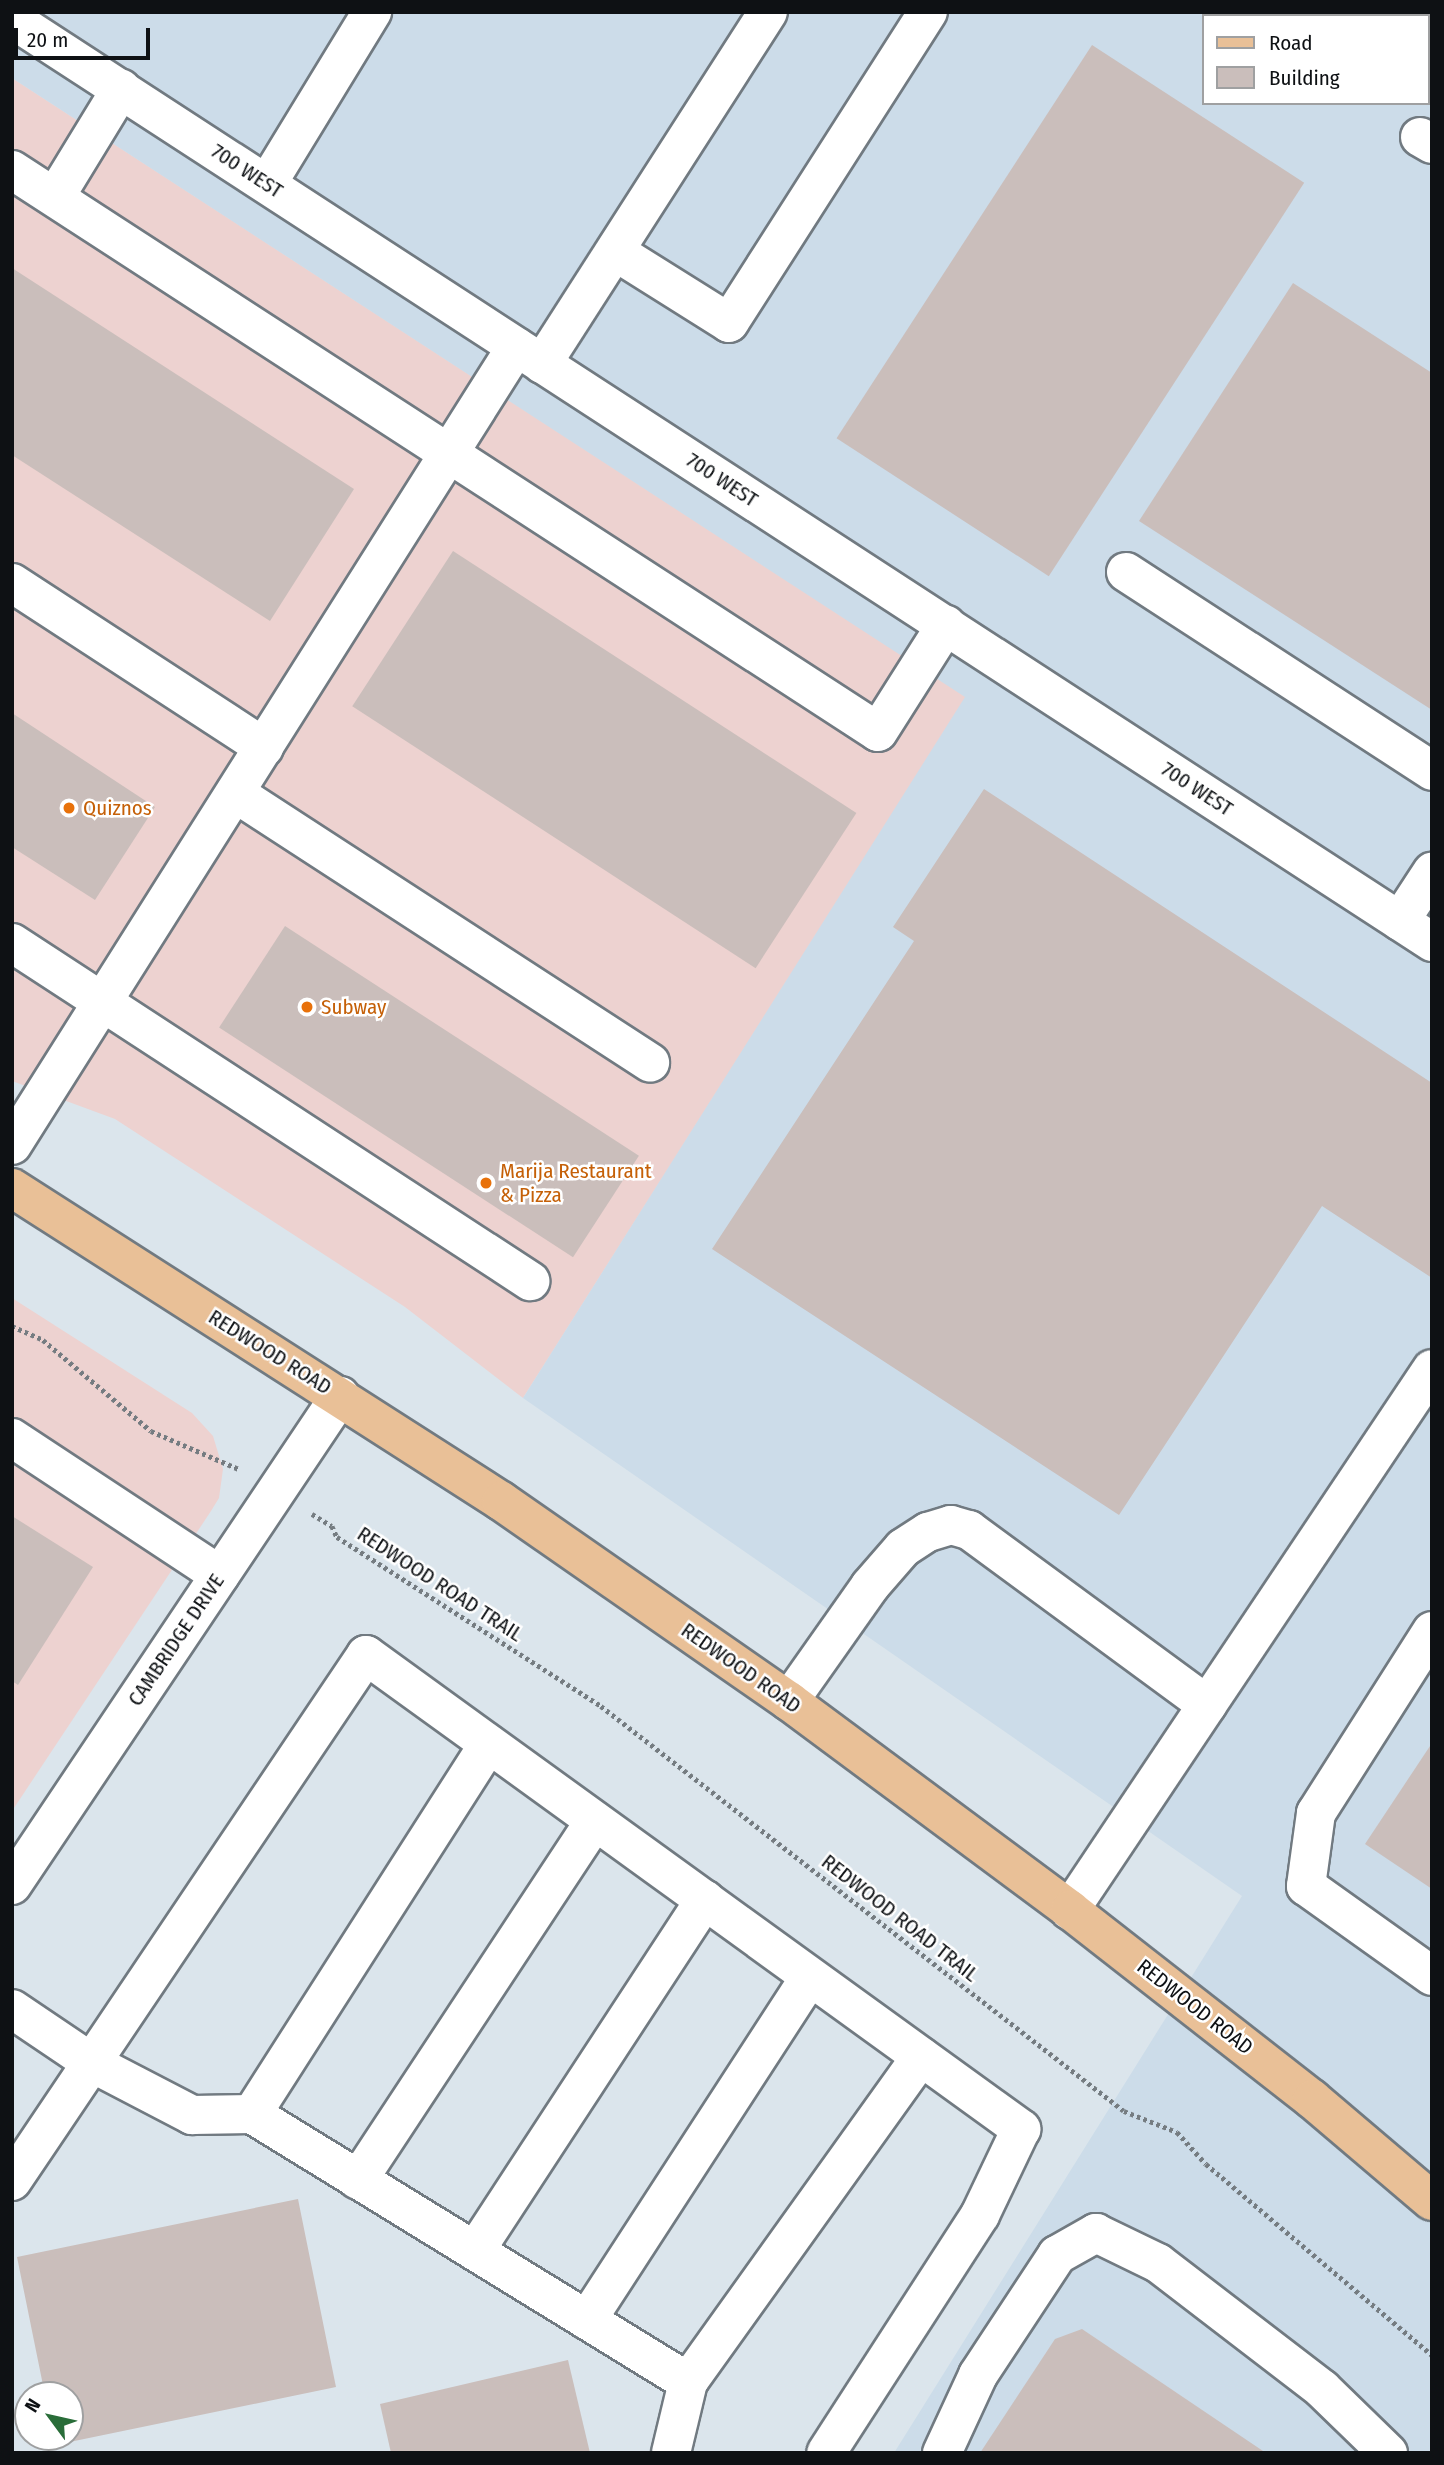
<!DOCTYPE html>
<style>
body{margin:0}
#map{position:relative;width:1444px;height:2465px;overflow:hidden;background:#dbe5ec;font-family:"Fira Sans Condensed",sans-serif}
div>[style]{position:absolute}
[style*='--x']{left:calc(var(--x)*1px);top:calc(var(--y)*1px);width:calc(var(--w)*1px);rotate:calc(var(--a)*1deg)}
.commercial>*{inset:0;background:#edd2d0}
.built>*{inset:0;background:#ccdce9}
.building>*{inset:0;background:#cabebb;transform-origin:0 0}
.path>*{height:4.5px;margin-top:-2.25px;transform-origin:0;background:repeating-linear-gradient(90deg,#757c81 0 3.5px,transparent 0 7px)}
.roads{filter:drop-shadow(2px 0 #717a81) drop-shadow(-2px 0 #717a81) drop-shadow(0 2px #717a81) drop-shadow(0 -2px #717a81)}
.minor>*{height:38px;margin:-19px;padding:0 19px;transform-origin:19px;border-radius:19px;background:#fff}
.major>*{height:38px;margin:-19px;padding:0 19px;transform-origin:19px;border-radius:19px;background:#e9c097}
.dots>*{width:19px;height:19px;translate:-50% -50%;box-sizing:border-box;border:4px solid #fff;border-radius:50%}
span{translate:-50% -50%;white-space:nowrap;text-align:center;line-height:1.15;-webkit-text-stroke:5px #fff;paint-order:stroke}
.street-label{font-size:21px;color:#0e1114}
.food-label{font-size:21px;color:#c56008}
.left{translate:0 -50%;text-align:left}
.frame{position:absolute;inset:0;border:14px solid #0e1114;pointer-events:none}
.legend{position:absolute;left:1202px;top:14px;width:228px;height:91px;box-sizing:border-box;background:#fff;border:2px solid #9fa0a1;margin:0;padding:9px 12px;list-style:none;font-size:21px;color:#0e1114}
.legend li{display:flex;align-items:center;gap:14px;height:35px}
.legend b{width:35px;border:2px solid #9fa0a1}
.north{position:absolute;left:14px;top:2381px;width:70px;height:70px;box-sizing:border-box;background:#fff;border:2px solid #9fa0a1;border-radius:50%;rotate:303deg;font-size:19px;font-weight:700;line-height:28px;text-align:center;color:#0e1114}
.north::after{content:'';display:block;margin:auto;width:24px;height:32px;background:#296d39;clip-path:polygon(50% 0,100% 100%,50% 72%,0 100%)}
.scale{position:absolute;left:14px;top:28px;width:136px;height:32px;box-sizing:border-box;border:4px solid #0e1114;border-top:0;padding-left:9px;font-size:21px;line-height:24px;white-space:nowrap;color:#0e1114;-webkit-text-stroke:5px #fff;paint-order:stroke}
</style>
<div id="map">
<div class="commercial">
<div style="clip-path:polygon(12px 78px,966px 697px,523px 1398px,405px 1307px,115px 1119px,12px 1081px)"></div>
<div style="clip-path:polygon(12px 1298px,192px 1413px,213px 1436px,223px 1469px,219px 1498px,211px 1511px,12px 1811px)"></div>
</div>
<div class="built">
<div style="clip-path:polygon(evenodd,12px 12px,1432px 12px,1432px 2453px,894px 2453px,1242px 1896px,523px 1398px,965px 697px,12px 78px,12px 12px,1204px 16px,1428px 16px,1428px 103px,1204px 103px,1204px 16px)"></div>
</div>
<div class="building">
<div style="left:1092px;top:45px;width:253px;height:469px;rotate:33deg"></div>
<div style="clip-path:polygon(12px 268px,354px 489px,270px 621px,12px 455px)"></div>
<div style="clip-path:polygon(1293px 283px,1432px 373px,1432px 710px,1139px 521px)"></div>
<div style="left:453px;top:551px;width:481px;height:185px;rotate:33deg"></div>
<div style="clip-path:polygon(12px 713px,155px 807px,95px 900px,12px 847px)"></div>
<div style="clip-path:polygon(984px 789px,1432px 1083px,1432px 1278px,1322px 1206px,1119px 1515px,712px 1249px,914px 941px,893px 927px)"></div>
<div style="left:285px;top:926px;width:422px;height:121px;rotate:33deg"></div>
<div style="clip-path:polygon(12px 1516px,93px 1567px,18px 1685px,12px 1681px)"></div>
<div style="clip-path:polygon(1432px 1743px,1432px 1889px,1365px 1844px)"></div>
<div style="clip-path:polygon(298px 2199px,336px 2387px,55px 2445px,53px 2437px,70px 2437px,70px 2395px,45px 2395px,17px 2257px)"></div>
<div style="clip-path:polygon(1082px 2329px,1266px 2453px,980px 2453px,1055px 2339px)"></div>
<div style="clip-path:polygon(568px 2360px,590px 2453px,391px 2453px,380px 2404px)"></div>
</div>
<div class="path">
<div style="--x:12;--y:1326;--w:34;--a:24"></div>
<div style="--x:43;--y:1340;--w:141;--a:40.1"></div>
<div style="--x:151;--y:1431;--w:96;--a:23.4"></div>
<div style="--x:312;--y:1514;--w:23;--a:31"></div>
<div style="--x:332;--y:1526;--w:12;--a:66"></div>
<div style="--x:337;--y:1537;--w:313;--a:32.6"></div>
<div style="--x:601;--y:1706;--w:661;--a:37.75"></div>
<div style="--x:1124;--y:2111;--w:57;--a:21.6"></div>
<div style="--x:1177;--y:2132;--w:43;--a:47.8"></div>
<div style="--x:1206;--y:2164;--w:296;--a:40.2"></div>
</div>
<div class="roads">
<div class="minor">
<div style="--x:12;--y:19;--w:1694;--a:33.02"></div>
<div style="--x:1420;--y:137;--w:14;--a:30"></div>
<div style="--x:12;--y:170;--w:1032;--a:32.98"></div>
<div style="--x:878;--y:732;--w:127;--a:-57.6"></div>
<div style="--x:267;--y:184;--w:202;--a:-58.6"></div>
<div style="--x:55;--y:197;--w:127;--a:-58.6"></div>
<div style="--x:616;--y:252;--w:133;--a:32.1"></div>
<div style="--x:729;--y:323;--w:369;--a:-57.4"></div>
<div style="--x:542;--y:364;--w:418;--a:-57.3"></div>
<div style="--x:1126;--y:572;--w:365;--a:33"></div>
<div style="--x:12;--y:583;--w:301;--a:33.1"></div>
<div style="--x:235;--y:793;--w:495;--a:33"></div>
<div style="--x:1400;--y:921;--w:59;--a:-56.9"></div>
<div style="--x:12;--y:943;--w:619;--a:33.12"></div>
<div style="--x:12;--y:1145;--w:944;--a:-57.72"></div>
<div style="--x:12;--y:1438;--w:249;--a:33.4"></div>
<div style="--x:1432;--y:1631;--w:216;--a:122.5"></div>
<div style="--x:1316;--y:1813;--w:74;--a:97.8"></div>
<div style="--x:1306;--y:1886;--w:155;--a:35.5"></div>
<div style="--x:789;--y:1701;--w:141;--a:-54.8"></div>
<div style="--x:870;--y:1586;--w:50;--a:-49"></div>
<div style="--x:903;--y:1548;--w:30;--a:-33"></div>
<div style="--x:928;--y:1532;--w:24;--a:-17"></div>
<div style="--x:951;--y:1525;--w:19;--a:16"></div>
<div style="--x:969;--y:1530;--w:295;--a:36.3"></div>
<div style="--x:1207;--y:1705;--w:247;--a:123.8"></div>
<div style="--x:1207;--y:1705;--w:404;--a:-56.2"></div>
<div style="--x:12;--y:1885;--w:589;--a:-56.15"></div>
<div style="--x:12;--y:2009;--w:97;--a:34"></div>
<div style="--x:92;--y:2063;--w:113;--a:27.5"></div>
<div style="--x:192;--y:2115;--w:60;--a:-1"></div>
<div style="--x:252;--y:2114;--w:512;--a:31.58"></div>
<div style="--x:688;--y:2382;--w:73;--a:103.5"></div>
<div style="--x:252;--y:2114;--w:439;--a:-57.4"></div>
<div style="--x:358;--y:2180;--w:430;--a:-56.6"></div>
<div style="--x:12;--y:2181;--w:634;--a:-56.06"></div>
<div style="--x:366;--y:1655;--w:809;--a:35.89"></div>
<div style="--x:1021;--y:2129;--w:95;--a:115.5"></div>
<div style="--x:980;--y:2215;--w:283;--a:122.9"></div>
<div style="--x:475;--y:2251;--w:420;--a:-56.8"></div>
<div style="--x:587;--y:2320;--w:409;--a:-57"></div>
<div style="--x:688;--y:2382;--w:400;--a:-54.4"></div>
<div style="--x:942;--y:2453;--w:86;--a:-65.2"></div>
<div style="--x:978;--y:2375;--w:144;--a:-56.6"></div>
<div style="--x:1057;--y:2255;--w:45;--a:-29.4"></div>
<div style="--x:1096;--y:2233;--w:69;--a:25.8"></div>
<div style="--x:1158;--y:2263;--w:207;--a:37.5"></div>
<div style="--x:1322;--y:2389;--w:92;--a:44.1"></div>
</div>
<div class="major">
<div style="--x:12;--y:1188;--w:581;--a:32.62"></div>
<div style="--x:501;--y:1501;--w:351;--a:34.8"></div>
<div style="--x:789;--y:1701;--w:350;--a:36.6"></div>
<div style="--x:1070;--y:1910;--w:307;--a:38"></div>
<div style="--x:1312;--y:2099;--w:157;--a:40.4"></div>
</div>
</div>
<div class="dots">
<div style="left:69px;top:808px;background:#e8710a"></div>
<div style="left:307px;top:1007px;background:#e8710a"></div>
<div style="left:486px;top:1183px;background:#e8710a"></div>
</div>
<div class="street-label">
<span style="left:247px;top:171px;rotate:33deg">700 WEST</span>
<span style="left:722px;top:480px;rotate:33deg">700 WEST</span>
<span style="left:1197px;top:789px;rotate:33deg">700 WEST</span>
<span style="left:270px;top:1352px;rotate:32deg">REDWOOD ROAD</span>
<span style="left:440px;top:1584px;rotate:33deg">REDWOOD ROAD TRAIL</span>
<span style="left:176px;top:1640px;rotate:-56deg">CAMBRIDGE DRIVE</span>
<span style="left:741px;top:1668px;rotate:35deg">REDWOOD ROAD</span>
<span style="left:900px;top:1918px;rotate:38deg">REDWOOD ROAD TRAIL</span>
<span style="left:1195px;top:2007px;rotate:38deg">REDWOOD ROAD</span>
</div>
<div class="food-label">
<span class="left" style="left:83px;top:808px">Quiznos</span>
<span class="left" style="left:321px;top:1007px">Subway</span>
<span class="left" style="left:500px;top:1183px">Marija Restaurant<br>&amp; Pizza</span>
</div>
<div class="frame"></div>
<ul class="legend">
<li><b style="height:9px;background:#e9c097"></b>Road</li>
<li><b style="height:19px;background:#cabebb"></b>Building</li>
</ul>
<div class="north">N</div>
<div class="scale">20 m</div>
</div>
